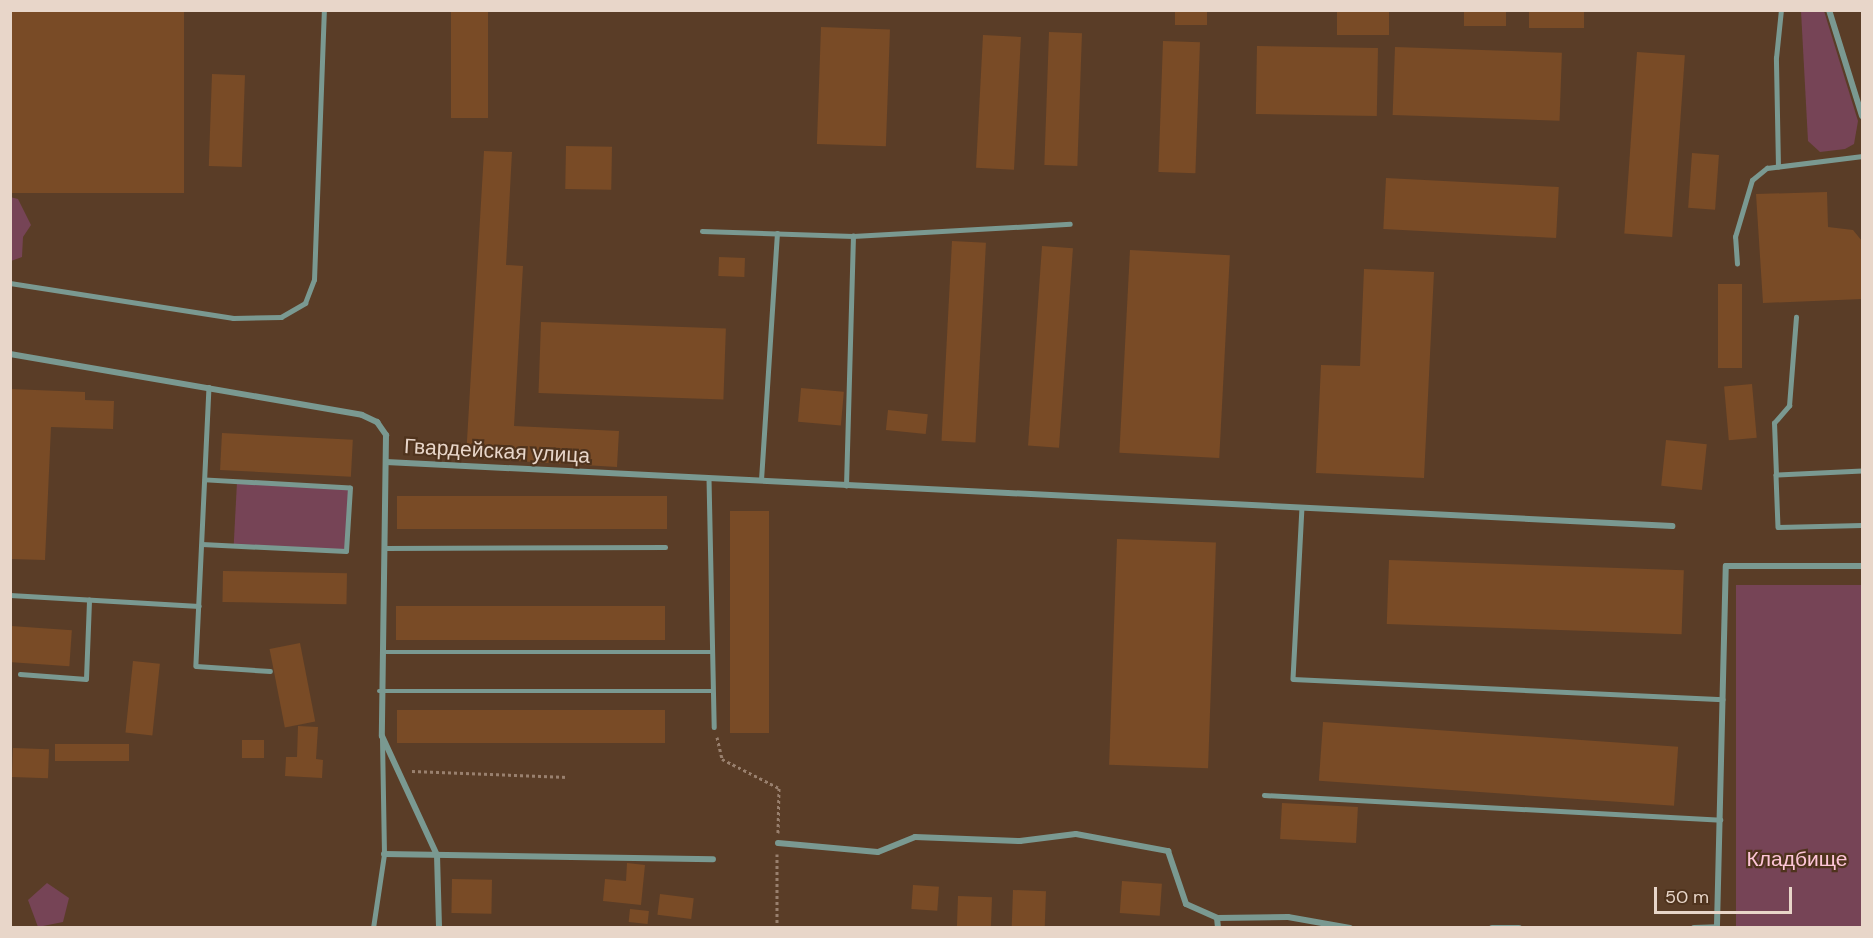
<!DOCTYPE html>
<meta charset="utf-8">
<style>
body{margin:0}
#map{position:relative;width:1873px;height:938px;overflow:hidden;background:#5a3d27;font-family:"DM Sans",sans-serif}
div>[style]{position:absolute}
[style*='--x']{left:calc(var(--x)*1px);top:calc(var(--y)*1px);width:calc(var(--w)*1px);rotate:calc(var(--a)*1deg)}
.green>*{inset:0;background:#764456;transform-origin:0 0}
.building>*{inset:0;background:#794b26;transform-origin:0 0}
.path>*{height:3px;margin-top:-1.5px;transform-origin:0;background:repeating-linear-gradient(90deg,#99806e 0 3px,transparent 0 6px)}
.lane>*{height:4.5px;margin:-2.25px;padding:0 2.25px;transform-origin:2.25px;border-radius:2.25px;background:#7a9991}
.street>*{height:6px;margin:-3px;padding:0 3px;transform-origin:3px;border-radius:3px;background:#7a9991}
span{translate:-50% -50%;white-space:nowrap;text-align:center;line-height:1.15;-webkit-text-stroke:4.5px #4f331d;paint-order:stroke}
.street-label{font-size:21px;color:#e8d6c9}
.park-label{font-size:21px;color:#fdc5d7}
.frame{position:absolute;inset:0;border:12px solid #e8d6c9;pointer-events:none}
.scale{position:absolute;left:1654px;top:887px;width:138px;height:27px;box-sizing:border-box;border:3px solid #e8d6c9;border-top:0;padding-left:8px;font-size:18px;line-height:21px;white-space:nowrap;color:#e8d6c9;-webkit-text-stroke:4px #4f331d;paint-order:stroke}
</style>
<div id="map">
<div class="green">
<div style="clip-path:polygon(1801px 11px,1824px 11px,1858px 121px,1854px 144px,1845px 149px,1820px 152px,1808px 141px)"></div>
<div style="clip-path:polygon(10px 197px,18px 199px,31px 225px,23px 237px,22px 257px,11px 261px)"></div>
<div style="left:237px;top:482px;width:113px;height:63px;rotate:3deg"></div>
<div style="left:1862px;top:585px;width:342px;height:126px;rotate:90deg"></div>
<div style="clip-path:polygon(47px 883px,69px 898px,63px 922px,38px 927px,28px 900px)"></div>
</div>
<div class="building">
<div style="left:10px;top:10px;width:174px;height:183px"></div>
<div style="left:451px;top:10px;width:37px;height:108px"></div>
<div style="left:1175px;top:10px;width:32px;height:15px"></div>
<div style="left:1337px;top:10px;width:52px;height:25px"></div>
<div style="left:1464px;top:10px;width:42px;height:16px"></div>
<div style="left:1529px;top:10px;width:55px;height:18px"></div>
<div style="left:821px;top:27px;width:69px;height:117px;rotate:2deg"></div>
<div style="left:1049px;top:32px;width:33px;height:133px;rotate:2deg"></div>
<div style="left:983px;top:35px;width:38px;height:133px;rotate:3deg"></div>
<div style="left:1163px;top:41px;width:37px;height:131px;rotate:2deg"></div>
<div style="left:1257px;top:46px;width:121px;height:68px;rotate:1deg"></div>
<div style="left:1395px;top:47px;width:167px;height:68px;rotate:2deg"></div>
<div style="left:1637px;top:52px;width:48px;height:182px;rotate:4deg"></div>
<div style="left:212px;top:74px;width:33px;height:92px;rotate:2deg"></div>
<div style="left:566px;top:146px;width:46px;height:43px;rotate:1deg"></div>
<div style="clip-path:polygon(484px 151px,512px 152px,506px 265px,523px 266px,514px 426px,619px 431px,617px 467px,466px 458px)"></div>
<div style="left:1692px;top:153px;width:27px;height:55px;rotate:4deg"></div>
<div style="left:1386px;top:178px;width:173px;height:51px;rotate:3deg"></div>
<div style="clip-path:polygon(1827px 192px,1828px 227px,1853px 230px,1862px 241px,1862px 299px,1763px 303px,1756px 194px)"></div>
<div style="left:952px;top:241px;width:34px;height:200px;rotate:3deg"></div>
<div style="left:1042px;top:246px;width:31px;height:200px;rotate:4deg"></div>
<div style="left:1130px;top:250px;width:100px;height:203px;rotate:3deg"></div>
<div style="left:719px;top:257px;width:26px;height:19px;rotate:2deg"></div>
<div style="clip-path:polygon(1364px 269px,1434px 272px,1424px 478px,1316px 473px,1321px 365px,1360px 366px)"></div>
<div style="left:1718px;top:284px;width:24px;height:84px"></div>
<div style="left:541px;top:322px;width:185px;height:71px;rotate:2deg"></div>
<div style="left:1752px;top:384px;width:54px;height:28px;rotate:85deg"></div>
<div style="left:801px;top:388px;width:43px;height:34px;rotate:5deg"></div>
<div style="clip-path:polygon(10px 389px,85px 392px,85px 400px,114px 401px,113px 429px,51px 427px,45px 560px,10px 559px)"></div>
<div style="left:888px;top:410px;width:40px;height:20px;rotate:6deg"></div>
<div style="left:222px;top:433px;width:131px;height:37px;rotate:3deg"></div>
<div style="left:1666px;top:440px;width:41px;height:46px;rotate:6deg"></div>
<div style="left:397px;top:496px;width:270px;height:33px"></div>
<div style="left:730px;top:511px;width:39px;height:222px"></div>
<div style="left:1117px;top:539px;width:99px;height:226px;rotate:2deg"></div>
<div style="left:1389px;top:560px;width:295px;height:64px;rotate:2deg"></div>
<div style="left:223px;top:571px;width:124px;height:31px;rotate:1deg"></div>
<div style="left:396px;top:606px;width:269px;height:34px"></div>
<div style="left:11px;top:626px;width:61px;height:36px;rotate:4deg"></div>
<div style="left:300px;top:643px;width:80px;height:31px;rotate:79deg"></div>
<div style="left:133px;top:661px;width:27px;height:72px;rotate:6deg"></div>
<div style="left:397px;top:710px;width:268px;height:33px"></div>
<div style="left:1323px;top:722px;width:356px;height:59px;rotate:4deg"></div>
<div style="clip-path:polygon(298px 726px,318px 727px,316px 759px,323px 760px,322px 778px,285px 776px,286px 757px,297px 757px)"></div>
<div style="left:242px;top:740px;width:22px;height:18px"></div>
<div style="left:55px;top:744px;width:74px;height:17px"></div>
<div style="left:13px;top:748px;width:36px;height:29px;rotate:2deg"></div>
<div style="left:1282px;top:803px;width:76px;height:36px;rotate:3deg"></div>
<div style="clip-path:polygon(627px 863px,645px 865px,641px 905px,603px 901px,605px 879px,626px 881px)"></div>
<div style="left:452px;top:879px;width:40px;height:34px;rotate:1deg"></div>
<div style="left:1122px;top:881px;width:40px;height:32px;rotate:4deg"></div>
<div style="left:913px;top:885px;width:26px;height:24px;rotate:4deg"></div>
<div style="left:1013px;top:890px;width:33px;height:36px;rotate:2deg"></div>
<div style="left:660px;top:894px;width:34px;height:21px;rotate:7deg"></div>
<div style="left:958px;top:896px;width:34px;height:32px;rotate:2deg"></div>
<div style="left:630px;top:909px;width:19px;height:13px;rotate:6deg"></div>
</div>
<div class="path">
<div style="--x:717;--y:737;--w:23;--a:77"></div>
<div style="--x:722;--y:759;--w:64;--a:27"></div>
<div style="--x:779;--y:788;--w:45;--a:91.3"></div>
<div style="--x:412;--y:771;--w:156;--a:2.2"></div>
<div style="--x:777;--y:928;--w:74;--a:-90"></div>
</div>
<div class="lane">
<div style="--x:1778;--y:167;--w:109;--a:-91.1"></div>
<div style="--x:1776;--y:58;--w:48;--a:-84.1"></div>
<div style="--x:702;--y:231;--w:151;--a:1.9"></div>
<div style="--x:853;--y:236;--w:217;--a:-3.2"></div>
<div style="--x:1737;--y:264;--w:27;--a:-94"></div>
<div style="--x:1735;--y:237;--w:59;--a:-73.4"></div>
<div style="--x:1752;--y:180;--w:19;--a:-39"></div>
<div style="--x:1767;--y:168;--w:96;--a:-7.2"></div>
<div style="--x:10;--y:283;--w:226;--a:8.9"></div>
<div style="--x:233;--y:318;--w:48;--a:-1.2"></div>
<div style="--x:281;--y:317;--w:28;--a:-30"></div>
<div style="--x:305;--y:303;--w:25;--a:-69"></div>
<div style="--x:314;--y:280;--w:270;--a:-87.9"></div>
<div style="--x:209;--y:387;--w:279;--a:92.7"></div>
<div style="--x:196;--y:666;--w:74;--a:3.9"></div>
<div style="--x:1862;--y:471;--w:86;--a:177.3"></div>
<div style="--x:1776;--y:475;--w:52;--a:87.8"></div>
<div style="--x:1778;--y:527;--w:84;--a:-1.4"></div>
<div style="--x:1776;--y:475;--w:52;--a:-92.2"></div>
<div style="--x:1774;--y:423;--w:23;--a:-49"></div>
<div style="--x:1789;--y:406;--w:89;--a:-85.5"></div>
<div style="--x:709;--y:478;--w:249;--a:88.8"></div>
<div style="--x:761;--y:480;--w:247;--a:-86.3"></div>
<div style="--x:846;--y:486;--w:250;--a:-88.4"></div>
<div style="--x:1302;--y:507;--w:172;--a:93"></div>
<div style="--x:1293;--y:679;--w:430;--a:2.7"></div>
<div style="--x:202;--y:544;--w:144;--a:2.8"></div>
<div style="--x:346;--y:551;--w:63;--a:-86.4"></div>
<div style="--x:350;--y:488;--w:145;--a:-176.8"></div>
<div style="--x:385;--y:548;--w:280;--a:-0.2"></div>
<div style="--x:10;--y:595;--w:189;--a:3.3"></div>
<div style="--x:382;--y:652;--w:331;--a:0"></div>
<div style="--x:20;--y:674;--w:66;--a:4.3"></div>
<div style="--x:86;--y:679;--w:79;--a:-87.8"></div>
<div style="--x:379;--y:691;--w:334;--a:0"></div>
<div style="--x:1264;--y:795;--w:457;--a:3.1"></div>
<div style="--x:373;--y:928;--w:75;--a:-81.5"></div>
<div style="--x:384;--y:854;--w:115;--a:-91"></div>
</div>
<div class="street">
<div style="--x:1829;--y:10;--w:111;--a:72.7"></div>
<div style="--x:10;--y:354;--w:357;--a:9.8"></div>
<div style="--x:362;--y:415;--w:17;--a:25"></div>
<div style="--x:377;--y:422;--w:16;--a:55"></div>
<div style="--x:386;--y:435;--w:301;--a:90.8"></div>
<div style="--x:382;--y:736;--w:131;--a:65.2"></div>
<div style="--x:437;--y:855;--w:73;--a:88.4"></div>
<div style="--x:386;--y:462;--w:1288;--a:2.85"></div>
<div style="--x:778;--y:843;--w:100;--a:5.1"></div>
<div style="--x:878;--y:852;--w:40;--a:-22"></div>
<div style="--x:915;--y:837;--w:105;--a:2.2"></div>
<div style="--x:1020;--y:841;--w:56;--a:-7.1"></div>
<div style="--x:1076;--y:834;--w:94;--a:10.5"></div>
<div style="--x:1168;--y:851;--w:56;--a:71.2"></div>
<div style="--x:1186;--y:904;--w:34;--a:24"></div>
<div style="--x:1217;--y:918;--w:71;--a:-0.8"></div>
<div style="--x:1288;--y:917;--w:63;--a:10.1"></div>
<div style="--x:384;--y:854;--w:329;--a:0.9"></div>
<div style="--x:1217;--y:918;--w:10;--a:84"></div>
<div style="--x:1717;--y:925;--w:359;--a:-88.6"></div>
<div style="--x:1726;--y:566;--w:136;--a:0"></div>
<div style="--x:1492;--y:928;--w:27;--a:0"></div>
<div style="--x:1694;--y:928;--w:23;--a:-2"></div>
</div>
<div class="street-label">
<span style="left:497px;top:451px;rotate:3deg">Гвардейская улица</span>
</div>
<div class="park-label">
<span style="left:1797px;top:859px">Кладбище</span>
</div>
<div class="frame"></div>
<div class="scale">50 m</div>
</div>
